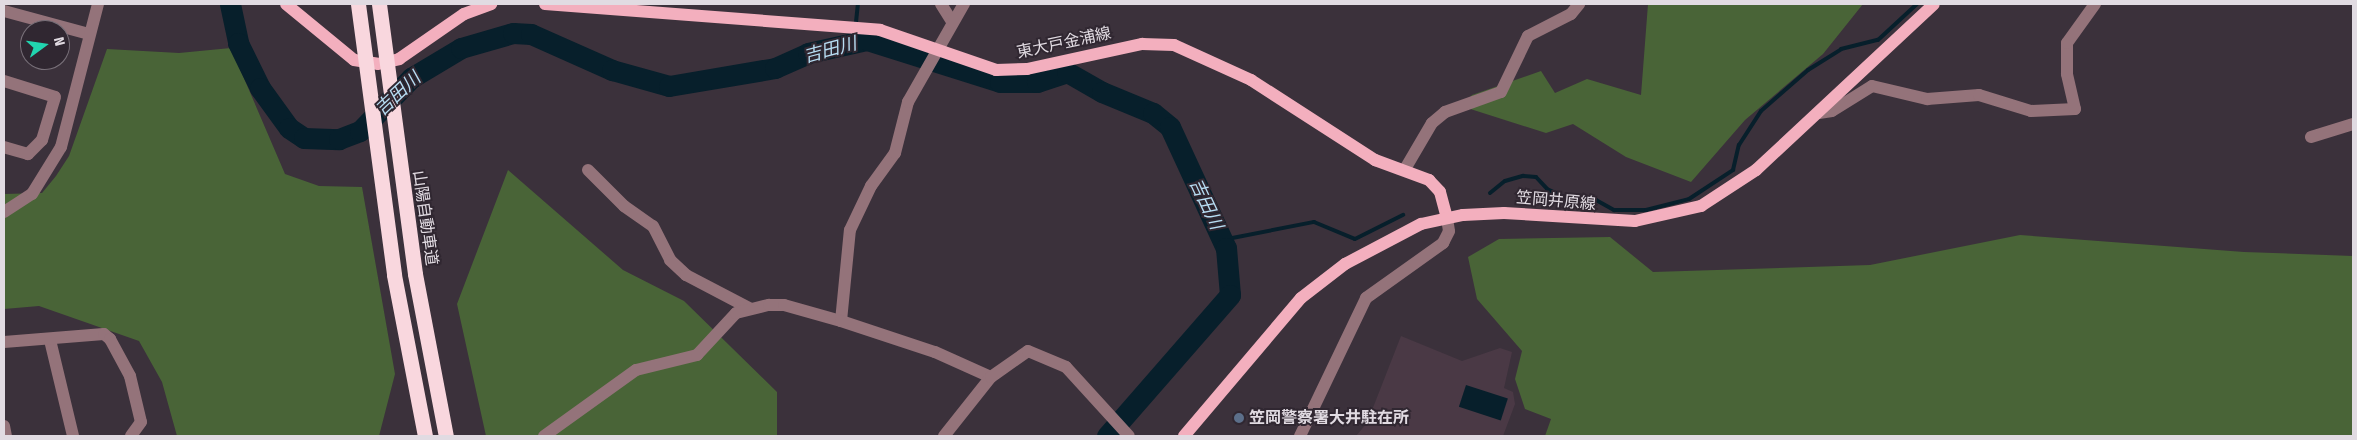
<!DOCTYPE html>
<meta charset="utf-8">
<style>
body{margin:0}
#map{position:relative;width:2357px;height:440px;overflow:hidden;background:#3b313b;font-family:"Fira Sans Condensed","Noto Sans JP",sans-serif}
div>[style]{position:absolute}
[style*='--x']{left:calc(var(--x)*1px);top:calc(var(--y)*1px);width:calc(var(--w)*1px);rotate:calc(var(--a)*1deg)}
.education>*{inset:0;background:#4a3945}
.green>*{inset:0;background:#496437}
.water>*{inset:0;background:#071f2b;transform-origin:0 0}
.stream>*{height:4px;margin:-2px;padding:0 2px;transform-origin:2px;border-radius:2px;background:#071f2b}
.river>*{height:21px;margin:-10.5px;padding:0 10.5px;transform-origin:10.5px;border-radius:10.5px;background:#071f2b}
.minor>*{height:12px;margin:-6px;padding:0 6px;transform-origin:6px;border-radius:6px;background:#94737a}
.major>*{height:12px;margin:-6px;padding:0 6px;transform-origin:6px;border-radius:6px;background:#f3afbe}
.highway>*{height:15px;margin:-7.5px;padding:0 7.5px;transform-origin:7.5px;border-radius:7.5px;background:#f9d7de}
.highway-bridge>*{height:15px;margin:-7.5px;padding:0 7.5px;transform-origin:7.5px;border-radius:7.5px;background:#f9d7de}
.dots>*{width:14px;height:14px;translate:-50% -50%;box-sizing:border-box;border:2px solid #302731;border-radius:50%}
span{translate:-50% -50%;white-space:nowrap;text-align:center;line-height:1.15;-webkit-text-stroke:4px #302731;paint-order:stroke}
.street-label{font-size:16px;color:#e1dbe2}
.poi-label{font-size:16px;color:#e1dbe2;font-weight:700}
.left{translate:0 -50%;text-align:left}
.water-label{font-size:18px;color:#b7ddf3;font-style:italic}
.frame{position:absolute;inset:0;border:5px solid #e1dbe2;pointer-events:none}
.north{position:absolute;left:20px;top:20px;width:50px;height:50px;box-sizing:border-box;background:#302731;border:1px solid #776f78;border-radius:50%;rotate:76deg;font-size:14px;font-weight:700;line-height:20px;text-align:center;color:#e1dbe2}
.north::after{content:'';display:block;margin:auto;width:18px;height:22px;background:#21d5af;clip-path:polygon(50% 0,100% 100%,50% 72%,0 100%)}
</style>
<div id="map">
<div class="education">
<div style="clip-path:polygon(1401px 336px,1462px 361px,1500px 348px,1512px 352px,1504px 388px,1513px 392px,1515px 404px,1503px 436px,1356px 436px,1367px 423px)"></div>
</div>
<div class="green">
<div style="clip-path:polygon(1648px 4px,1863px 4px,1823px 54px,1745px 120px,1691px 182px,1626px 157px,1573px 124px,1546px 133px,1461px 106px,1472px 95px,1541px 71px,1555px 93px,1587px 79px,1641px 95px)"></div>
<div style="clip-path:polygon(231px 48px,285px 174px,319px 186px,362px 187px,395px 374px,379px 436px,177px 436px,162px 382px,139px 341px,39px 306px,4px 309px,4px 194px,42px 193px,56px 176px,69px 156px,107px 49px,179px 53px)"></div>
<div style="clip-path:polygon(508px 170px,623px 270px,684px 301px,777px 392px,777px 436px,486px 436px,457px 304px)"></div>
<div style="clip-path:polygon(2020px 235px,2244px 252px,2353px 256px,2353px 436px,1545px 436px,1551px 419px,1525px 409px,1515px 379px,1522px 351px,1477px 299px,1468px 257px,1499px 239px,1610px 237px,1653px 272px,1870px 265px)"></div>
</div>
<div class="water">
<div style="left:1466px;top:385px;width:44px;height:23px;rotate:18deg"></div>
</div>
<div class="stream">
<div style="--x:854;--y:41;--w:37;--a:-84"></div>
<div style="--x:1490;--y:193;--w:19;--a:-39"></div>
<div style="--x:1505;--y:181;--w:19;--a:-16"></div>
<div style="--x:1523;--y:176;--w:13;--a:4"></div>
<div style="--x:1536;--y:177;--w:16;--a:47"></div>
<div style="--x:1547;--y:189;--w:21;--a:25"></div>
<div style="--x:1566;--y:198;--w:30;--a:4"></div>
<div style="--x:1596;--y:200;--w:21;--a:29"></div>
<div style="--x:1614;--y:210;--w:32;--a:0"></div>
<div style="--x:1646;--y:210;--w:44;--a:-14.3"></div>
<div style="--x:1689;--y:199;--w:53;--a:-33.4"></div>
<div style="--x:1733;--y:170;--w:26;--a:-77"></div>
<div style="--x:1739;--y:145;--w:40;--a:-57.1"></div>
<div style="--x:1761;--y:111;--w:62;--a:-41.1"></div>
<div style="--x:1808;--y:70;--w:39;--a:-32"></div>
<div style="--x:1841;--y:49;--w:38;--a:-14"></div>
<div style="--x:1878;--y:40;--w:53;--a:-42.7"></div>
<div style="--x:1222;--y:240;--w:94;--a:-11.1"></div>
<div style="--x:1314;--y:222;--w:44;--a:22.5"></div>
<div style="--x:1355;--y:239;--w:54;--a:-26.6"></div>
</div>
<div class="river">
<div style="--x:230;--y:4;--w:40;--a:78"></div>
<div style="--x:238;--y:43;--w:50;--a:63.9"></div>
<div style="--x:260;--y:88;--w:49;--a:54.1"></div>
<div style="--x:289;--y:128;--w:18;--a:34"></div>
<div style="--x:304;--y:138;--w:35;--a:2"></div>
<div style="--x:339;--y:139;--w:22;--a:-21"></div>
<div style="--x:360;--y:131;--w:74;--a:-46.1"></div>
<div style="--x:411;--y:78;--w:58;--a:-31"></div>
<div style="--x:461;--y:48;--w:54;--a:-16.1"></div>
<div style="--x:513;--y:33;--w:18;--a:3"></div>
<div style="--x:531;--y:34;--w:89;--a:24"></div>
<div style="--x:612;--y:70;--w:59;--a:15.7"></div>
<div style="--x:669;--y:86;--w:108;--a:-9.6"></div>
<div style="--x:775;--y:68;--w:36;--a:-24"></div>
<div style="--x:808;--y:53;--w:60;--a:-12.4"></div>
<div style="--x:867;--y:40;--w:139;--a:17.5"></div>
<div style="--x:1000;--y:82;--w:37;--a:0"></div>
<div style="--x:1037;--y:82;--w:32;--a:-18"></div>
<div style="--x:1067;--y:72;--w:40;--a:29.7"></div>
<div style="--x:1102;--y:92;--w:55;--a:22.4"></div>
<div style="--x:1153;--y:113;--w:22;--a:39"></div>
<div style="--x:1170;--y:127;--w:133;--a:65.2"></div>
<div style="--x:1226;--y:248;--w:47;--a:85.1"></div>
<div style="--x:1230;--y:295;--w:187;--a:131.1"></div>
</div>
<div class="minor">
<div style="--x:941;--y:4;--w:19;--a:58"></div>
<div style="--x:4;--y:11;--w:88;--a:15.1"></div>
<div style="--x:4;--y:81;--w:53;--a:17.4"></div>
<div style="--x:55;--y:97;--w:45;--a:106.8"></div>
<div style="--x:42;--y:140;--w:20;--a:135"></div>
<div style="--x:28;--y:154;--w:25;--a:-164"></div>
<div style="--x:1819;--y:113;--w:13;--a:-9"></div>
<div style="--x:1832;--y:111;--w:47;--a:-32"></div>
<div style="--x:1872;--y:86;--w:57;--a:13.3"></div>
<div style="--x:1927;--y:99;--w:52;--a:-4.4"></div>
<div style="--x:1979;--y:95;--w:54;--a:17.1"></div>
<div style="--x:2031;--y:111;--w:44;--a:-2.6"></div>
<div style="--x:2075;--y:109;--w:36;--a:-103"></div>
<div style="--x:2067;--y:74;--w:31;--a:-90"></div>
<div style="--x:2067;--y:43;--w:48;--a:-54.3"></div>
<div style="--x:2311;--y:137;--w:44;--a:-17.2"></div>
<div style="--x:1405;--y:169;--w:53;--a:-59.6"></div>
<div style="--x:1432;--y:123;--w:17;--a:-40"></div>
<div style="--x:1445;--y:112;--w:59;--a:-19.7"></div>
<div style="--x:1501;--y:92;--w:62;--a:-64.3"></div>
<div style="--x:1528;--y:36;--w:48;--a:-27.1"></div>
<div style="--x:1571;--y:14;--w:13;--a:-51"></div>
<div style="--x:588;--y:170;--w:51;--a:45"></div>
<div style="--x:624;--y:206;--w:35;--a:35"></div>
<div style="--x:653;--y:226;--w:38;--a:63"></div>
<div style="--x:670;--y:260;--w:22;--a:43"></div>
<div style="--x:686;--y:275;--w:73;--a:27.6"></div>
<div style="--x:4;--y:212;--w:33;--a:-33"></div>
<div style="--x:32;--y:194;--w:55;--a:-58.3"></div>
<div style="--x:61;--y:147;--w:148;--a:-75.5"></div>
<div style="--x:841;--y:321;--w:91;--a:-84.4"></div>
<div style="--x:850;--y:230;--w:49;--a:-64.5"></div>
<div style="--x:871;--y:186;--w:41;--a:-54"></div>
<div style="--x:895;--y:153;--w:53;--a:-75.7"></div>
<div style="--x:908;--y:102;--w:113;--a:-60.3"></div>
<div style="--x:50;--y:340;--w:99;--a:76.5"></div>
<div style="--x:4;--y:342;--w:100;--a:-4.6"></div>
<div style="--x:104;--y:334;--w:8;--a:40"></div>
<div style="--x:110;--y:339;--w:42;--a:61.6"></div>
<div style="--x:130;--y:376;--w:47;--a:76.6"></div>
<div style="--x:141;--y:422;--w:17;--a:126"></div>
<div style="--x:4;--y:426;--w:10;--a:79"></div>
<div style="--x:544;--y:436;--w:113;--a:-35.7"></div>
<div style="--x:636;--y:370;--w:63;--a:-13.8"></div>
<div style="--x:697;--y:355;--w:57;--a:-47.1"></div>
<div style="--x:736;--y:313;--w:34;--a:-14"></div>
<div style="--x:769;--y:305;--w:15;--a:0"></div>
<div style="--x:784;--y:305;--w:59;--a:15.7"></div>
<div style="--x:841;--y:321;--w:99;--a:18.3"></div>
<div style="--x:935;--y:352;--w:61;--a:24.1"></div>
<div style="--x:944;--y:436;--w:75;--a:-51.5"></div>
<div style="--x:991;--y:377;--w:45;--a:-35.1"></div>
<div style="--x:1028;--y:351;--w:41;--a:22.8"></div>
<div style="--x:1066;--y:367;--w:93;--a:47.6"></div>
<div style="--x:1300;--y:436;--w:153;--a:-64.4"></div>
<div style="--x:1366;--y:298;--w:95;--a:-35.5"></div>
<div style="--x:1443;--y:243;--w:13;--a:-63"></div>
<div style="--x:1449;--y:231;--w:13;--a:-99"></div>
</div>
<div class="major">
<div style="--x:286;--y:4;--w:88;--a:39.5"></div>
<div style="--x:354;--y:60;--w:24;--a:9"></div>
<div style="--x:378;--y:64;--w:22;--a:-13"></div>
<div style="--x:399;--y:59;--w:79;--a:-34.7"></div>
<div style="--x:464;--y:14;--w:29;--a:-20"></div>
<div style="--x:545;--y:4;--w:336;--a:4.4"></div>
<div style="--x:880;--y:30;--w:123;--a:19"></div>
<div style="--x:996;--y:70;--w:31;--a:-2"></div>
<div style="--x:1027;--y:69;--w:118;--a:-12.3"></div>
<div style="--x:1142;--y:44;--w:32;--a:2"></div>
<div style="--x:1174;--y:45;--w:85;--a:24.4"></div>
<div style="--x:1251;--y:80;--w:148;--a:32.8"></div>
<div style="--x:1375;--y:160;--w:58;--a:20.3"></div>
<div style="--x:1429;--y:180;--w:16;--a:47"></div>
<div style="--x:1440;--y:192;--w:27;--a:75"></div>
<div style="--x:1184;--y:436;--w:181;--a:-49.7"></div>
<div style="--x:1301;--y:298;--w:56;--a:-37.7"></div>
<div style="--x:1345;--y:264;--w:86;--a:-27.8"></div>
<div style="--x:1421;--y:224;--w:43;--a:-12.1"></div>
<div style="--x:1463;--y:215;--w:41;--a:-2.8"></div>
<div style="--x:1504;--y:213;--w:131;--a:3.5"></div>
<div style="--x:1635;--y:221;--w:68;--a:-12.8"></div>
<div style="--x:1701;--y:206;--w:66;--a:-33.2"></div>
<div style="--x:1756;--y:170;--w:243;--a:-43"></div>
</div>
<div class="highway">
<div style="--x:415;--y:274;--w:165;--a:79.2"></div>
<div style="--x:394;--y:275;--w:164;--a:79.1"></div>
</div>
<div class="highway-bridge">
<div style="--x:358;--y:4;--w:273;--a:82.4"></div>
<div style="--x:379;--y:4;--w:272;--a:82.4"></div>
</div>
<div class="dots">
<div style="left:1239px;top:418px;background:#5c6f8a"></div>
</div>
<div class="street-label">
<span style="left:1064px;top:43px;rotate:-12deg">東大戸金浦線</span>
<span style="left:1556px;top:201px;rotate:5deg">笠岡井原線</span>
<span style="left:425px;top:218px;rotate:82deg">山陽自動車道</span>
</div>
<div class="poi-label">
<span class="left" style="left:1249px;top:418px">笠岡警察署大井駐在所</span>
</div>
<div class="water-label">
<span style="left:830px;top:50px;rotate:-15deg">吉田川</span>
<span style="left:398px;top:94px;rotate:-43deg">吉田川</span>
<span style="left:1206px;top:204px;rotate:65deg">吉田川</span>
</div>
<div class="frame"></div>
<div class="north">N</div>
</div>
